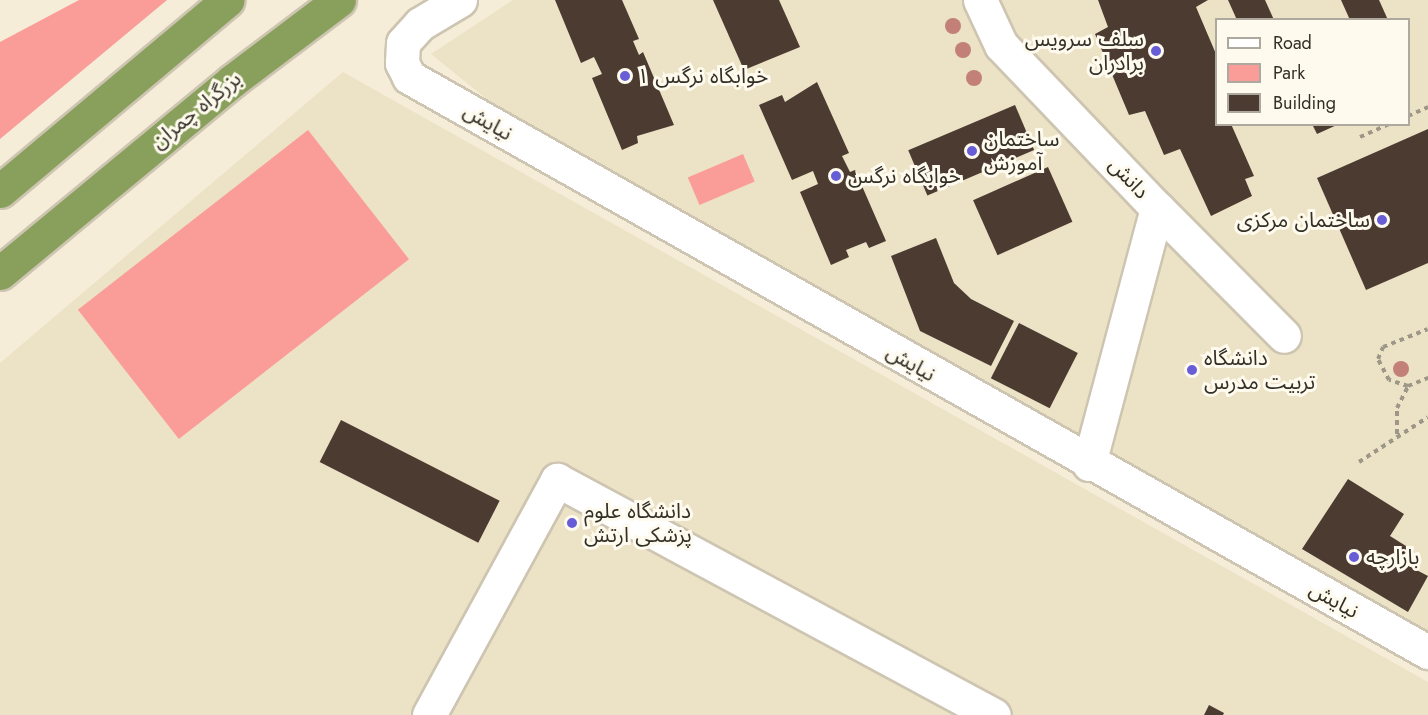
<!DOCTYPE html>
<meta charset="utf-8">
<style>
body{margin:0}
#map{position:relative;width:1428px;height:715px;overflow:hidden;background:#f5edd8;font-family:Jost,"Noto Sans Arabic",sans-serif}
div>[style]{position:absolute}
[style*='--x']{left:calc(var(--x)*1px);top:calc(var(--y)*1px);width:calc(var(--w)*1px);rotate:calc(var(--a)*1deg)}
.built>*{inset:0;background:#ece2c6}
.green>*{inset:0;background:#fa9c97;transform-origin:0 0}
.building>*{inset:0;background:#4b3b30;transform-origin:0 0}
.path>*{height:4px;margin-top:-2px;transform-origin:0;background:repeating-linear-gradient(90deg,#9d9788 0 4.5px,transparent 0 9px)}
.roads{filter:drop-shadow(2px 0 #cdc5b1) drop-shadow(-2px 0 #cdc5b1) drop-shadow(0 2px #cdc5b1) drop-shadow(0 -2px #cdc5b1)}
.minor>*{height:33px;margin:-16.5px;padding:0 16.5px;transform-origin:16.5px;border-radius:16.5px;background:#fff}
.highway>*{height:33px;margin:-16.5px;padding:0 16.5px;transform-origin:16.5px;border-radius:16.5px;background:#89a05c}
.trees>*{width:16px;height:16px;margin:-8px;border-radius:50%;background:#c28079}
.dots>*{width:16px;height:16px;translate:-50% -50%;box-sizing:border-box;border:3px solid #fffaee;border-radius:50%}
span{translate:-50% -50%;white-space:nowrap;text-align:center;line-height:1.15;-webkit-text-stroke:6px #fffaee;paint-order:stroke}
.poi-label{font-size:21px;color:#322f27}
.right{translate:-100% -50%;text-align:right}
.left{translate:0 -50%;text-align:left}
.street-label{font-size:21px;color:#322f27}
.legend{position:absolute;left:1215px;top:18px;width:195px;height:108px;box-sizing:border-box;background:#fffaee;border:2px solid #ada99e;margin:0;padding:8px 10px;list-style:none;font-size:18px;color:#322f27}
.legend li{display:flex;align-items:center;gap:12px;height:30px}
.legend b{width:30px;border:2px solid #ada99e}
</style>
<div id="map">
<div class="built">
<div style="clip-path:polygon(evenodd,513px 0,1428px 0,1428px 632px,1080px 441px,494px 105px,431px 54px,513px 0,1216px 20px,1408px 20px,1408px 124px,1216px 124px,1216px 20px)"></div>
<div style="clip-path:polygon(343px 72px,1428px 682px,1428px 715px,0 715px,0 363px)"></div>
</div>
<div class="green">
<div style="clip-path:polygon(79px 0,167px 0,0 139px,0 42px)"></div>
<div style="left:308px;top:130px;width:164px;height:292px;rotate:52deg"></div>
<div style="left:743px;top:154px;width:30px;height:60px;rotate:67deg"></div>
</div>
<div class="building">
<div style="clip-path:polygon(555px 0,622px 0,639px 39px,633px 41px,639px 55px,643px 52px,674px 125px,637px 136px,638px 143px,622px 150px,592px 78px,602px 74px,594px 57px,581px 63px)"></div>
<div style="clip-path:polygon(713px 0,779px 0,800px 47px,744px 70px)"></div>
<div style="clip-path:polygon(1098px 0,1208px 0,1196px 7px,1216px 54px,1216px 124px,1231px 124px,1254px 176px,1245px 179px,1252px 196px,1211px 216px,1180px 149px,1164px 155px,1145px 111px,1129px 115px,1095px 34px,1108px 27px)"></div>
<div style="clip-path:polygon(1228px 0,1265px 0,1274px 20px,1237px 20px)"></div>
<div style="clip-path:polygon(1341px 0,1379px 0,1388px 20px,1350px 20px)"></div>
<div style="clip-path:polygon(817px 82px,849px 153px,842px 156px,850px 172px,855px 170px,886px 241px,869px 248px,866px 242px,846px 250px,849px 257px,831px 265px,800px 192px,818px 184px,813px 171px,792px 180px,759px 105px,782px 95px,785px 102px)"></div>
<div style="left:1015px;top:105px;width:49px;height:116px;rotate:67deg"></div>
<div style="clip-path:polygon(1312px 124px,1339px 124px,1317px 134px)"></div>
<div style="clip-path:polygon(1428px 129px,1428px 263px,1366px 290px,1317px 178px)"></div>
<div style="left:1048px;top:167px;width:60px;height:82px;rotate:66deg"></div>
<div style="clip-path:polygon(936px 238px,954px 283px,971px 299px,1014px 321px,991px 366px,920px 331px,891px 256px)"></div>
<div style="left:1019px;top:323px;width:66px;height:62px;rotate:27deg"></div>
<div style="left:341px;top:420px;width:178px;height:47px;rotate:27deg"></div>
<div style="clip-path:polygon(1348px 479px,1404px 514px,1390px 536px,1414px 551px,1405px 564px,1428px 576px,1408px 612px,1302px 549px)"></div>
<div style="clip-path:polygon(1209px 705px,1224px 713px,1223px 715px,1204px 715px)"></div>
</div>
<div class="path">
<div style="--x:1408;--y:116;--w:22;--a:-24"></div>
<div style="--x:1360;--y:137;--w:32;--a:-24"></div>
<div style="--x:1408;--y:386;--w:20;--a:-162"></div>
<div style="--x:1389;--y:380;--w:24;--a:-118"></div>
<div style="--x:1378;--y:359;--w:13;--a:-67"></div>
<div style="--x:1383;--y:347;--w:48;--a:-21.8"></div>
<div style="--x:1397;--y:434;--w:26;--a:-90"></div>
<div style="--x:1397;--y:408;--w:25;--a:-63"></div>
<div style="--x:1408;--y:386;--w:22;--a:-22"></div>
<div style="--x:1359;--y:462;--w:82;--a:-33.1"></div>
</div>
<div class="roads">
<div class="minor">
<div style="--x:460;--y:0;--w:47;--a:149"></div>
<div style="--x:420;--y:24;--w:25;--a:132"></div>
<div style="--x:403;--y:43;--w:20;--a:93"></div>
<div style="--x:402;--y:63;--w:16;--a:63"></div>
<div style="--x:409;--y:77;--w:1170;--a:29.44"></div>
<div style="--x:980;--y:0;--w:50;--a:65"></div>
<div style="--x:1001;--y:45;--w:226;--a:46.3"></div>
<div style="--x:1157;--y:208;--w:265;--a:104.9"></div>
<div style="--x:1157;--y:208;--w:180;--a:45.2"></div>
<div style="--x:429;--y:715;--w:268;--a:-61.4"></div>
<div style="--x:557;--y:480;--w:496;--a:28.3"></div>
</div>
<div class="highway">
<div style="--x:0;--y:191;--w:297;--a:-40"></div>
<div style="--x:0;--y:273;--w:301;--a:-39.6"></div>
<div style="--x:232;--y:81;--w:134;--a:-37.1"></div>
</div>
</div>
<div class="trees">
<div style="left:953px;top:26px"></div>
<div style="left:963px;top:50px"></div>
<div style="left:974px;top:78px"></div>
<div style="left:1401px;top:369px"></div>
</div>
<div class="dots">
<div style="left:1156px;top:51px;background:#675dd6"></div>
<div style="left:625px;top:76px;background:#675dd6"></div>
<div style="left:972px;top:151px;background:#675dd6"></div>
<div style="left:836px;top:176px;background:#675dd6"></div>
<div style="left:1382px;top:220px;background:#675dd6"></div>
<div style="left:1192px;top:370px;background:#675dd6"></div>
<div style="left:572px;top:523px;background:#675dd6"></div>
<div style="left:1354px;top:557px;background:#675dd6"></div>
</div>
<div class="poi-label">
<span class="right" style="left:1144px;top:51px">سلف سرویس<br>برادران</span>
<span class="left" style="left:637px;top:76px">خوابگاه نرگس ۱</span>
<span class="left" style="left:984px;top:151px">ساختمان<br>آموزش</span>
<span class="left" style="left:848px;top:176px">خوابگاه نرگس</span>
<span class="right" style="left:1370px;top:220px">ساختمان مرکزی</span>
<span class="left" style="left:1204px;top:370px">دانشگاه<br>تربیت مدرس</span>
<span class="left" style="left:584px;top:523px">دانشگاه علوم<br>پزشکی ارتش</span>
<span class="left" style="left:1366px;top:557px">بازارچه</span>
</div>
<div class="street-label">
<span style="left:196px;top:110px;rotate:-39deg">بزرگراه چمران</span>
<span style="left:488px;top:122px;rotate:30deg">نیایش</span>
<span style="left:1129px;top:178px;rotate:47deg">دانش</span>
<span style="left:911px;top:363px;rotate:30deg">نیایش</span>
<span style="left:1334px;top:600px;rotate:29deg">نیایش</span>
</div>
<ul class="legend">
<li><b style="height:8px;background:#fff"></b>Road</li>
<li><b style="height:16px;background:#fa9c97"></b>Park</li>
<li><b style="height:16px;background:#4b3b30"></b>Building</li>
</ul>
</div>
